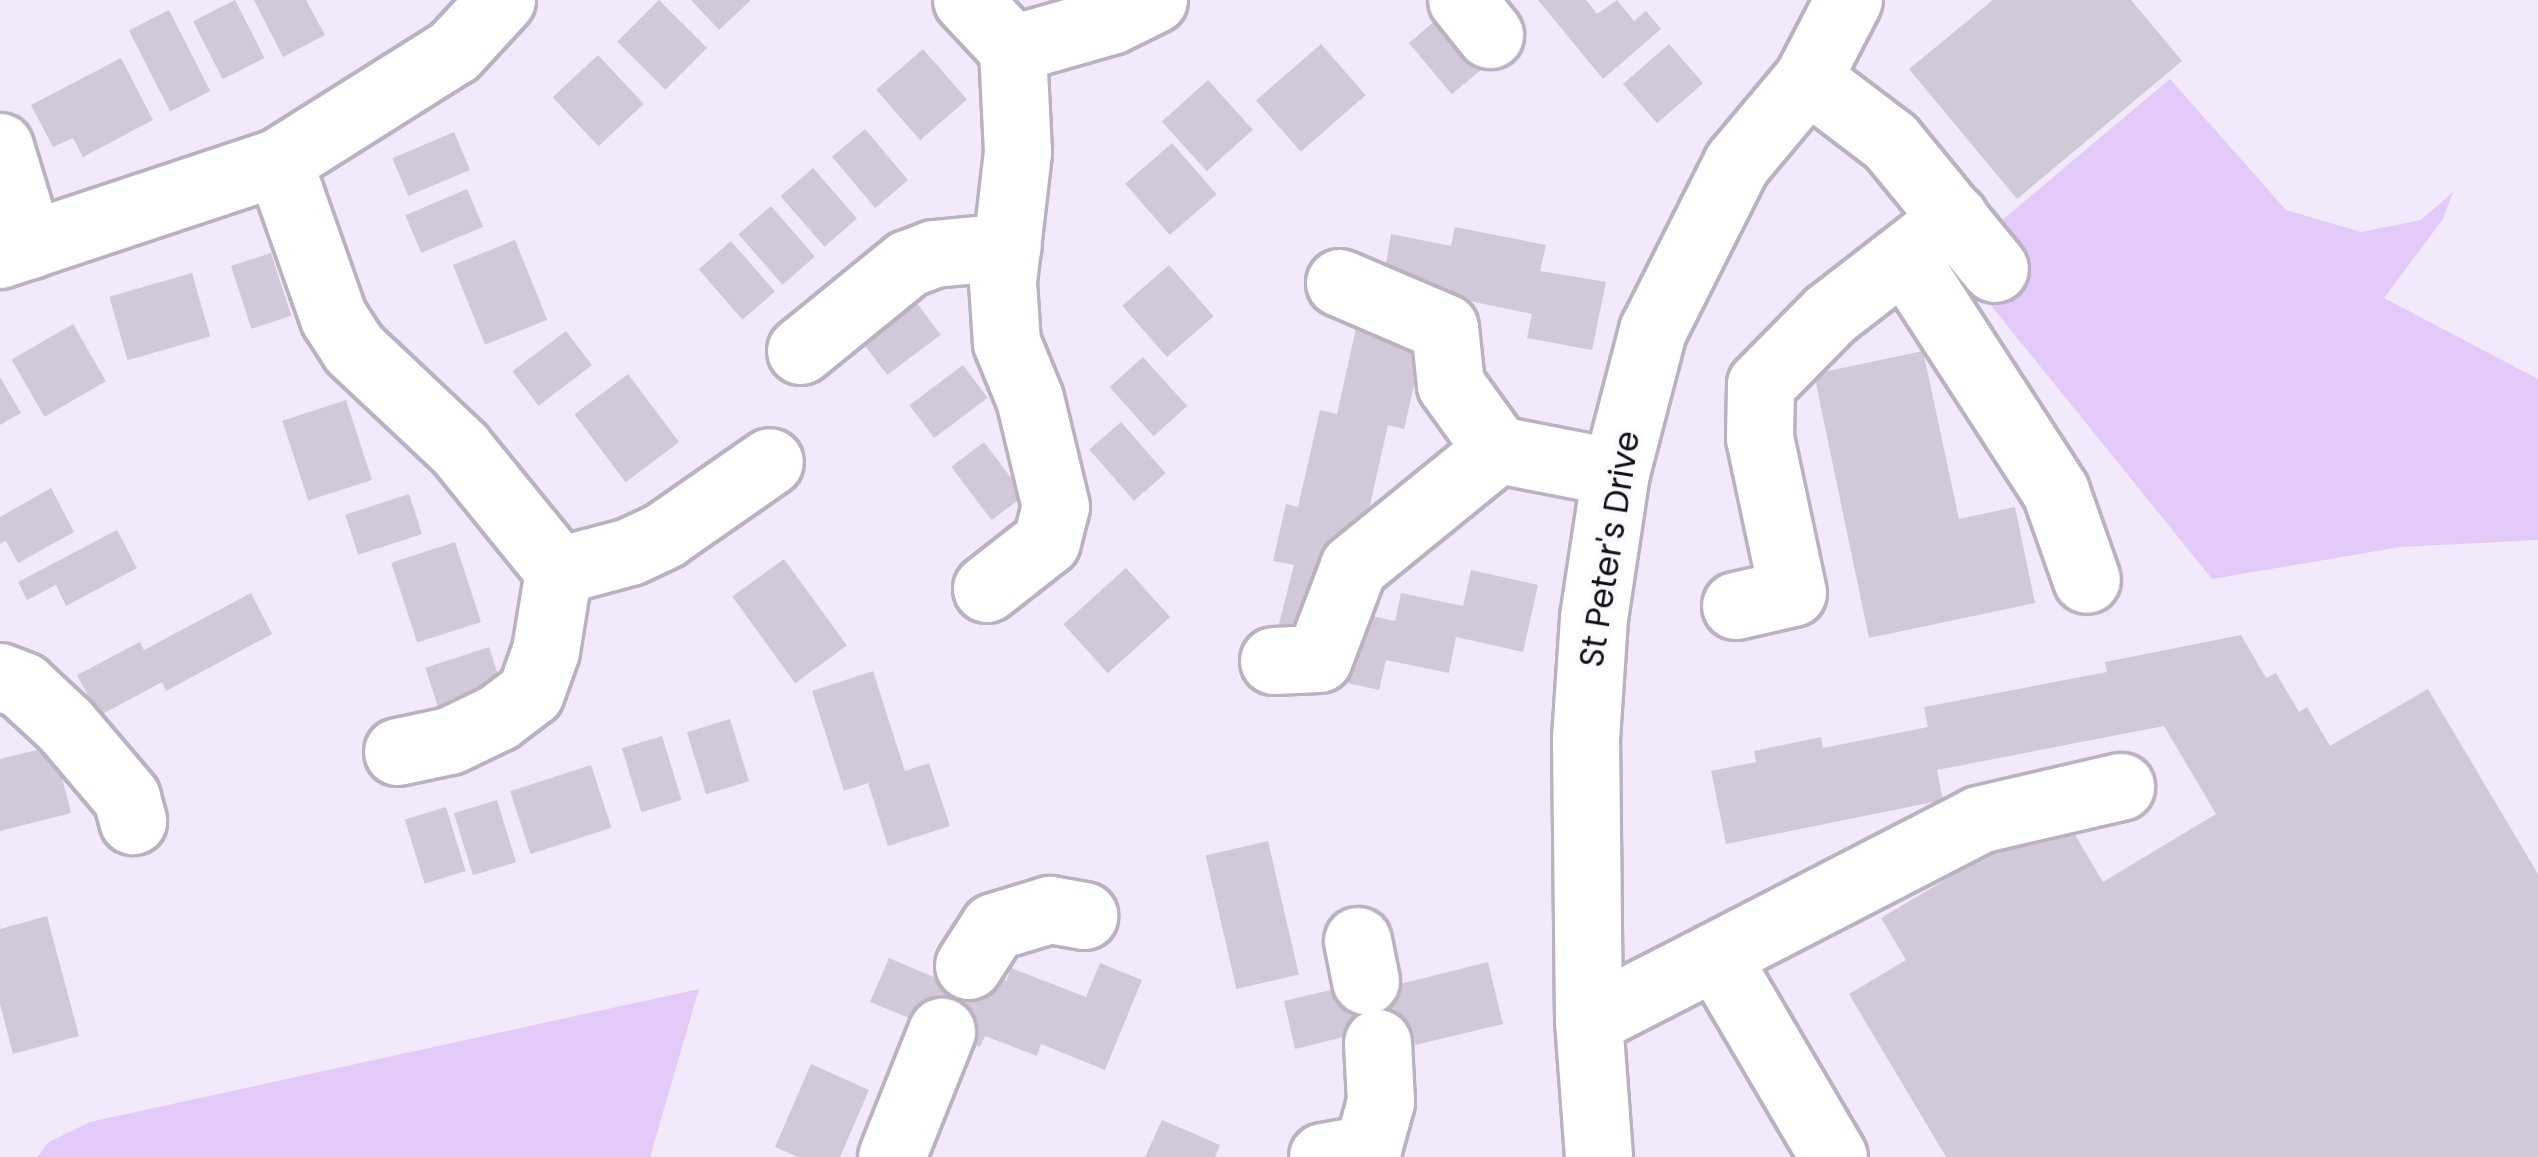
<!DOCTYPE html>
<style>
body{margin:0}
#map{position:relative;width:2538px;height:1157px;overflow:hidden;background:#f2eafa;font-family:Poppins,sans-serif}
div>[style]{position:absolute}
[style*='--x']{left:calc(var(--x)*1px);top:calc(var(--y)*1px);width:calc(var(--w)*1px);rotate:calc(var(--a)*1deg)}
.green>*{inset:0;background:#e2caf9}
.building>*{inset:0;background:#d1c9d8;transform-origin:0 0}
.roads{filter:drop-shadow(3px 0 #bab2c1) drop-shadow(-3px 0 #bab2c1) drop-shadow(0 3px #bab2c1) drop-shadow(0 -3px #bab2c1)}
.minor>*{height:66px;margin:-33px;padding:0 33px;transform-origin:33px;border-radius:33px;background:#fff}
span{translate:-50% -50%;white-space:nowrap;text-align:center;line-height:1.15;-webkit-text-stroke:9px #fcfafe;paint-order:stroke}
.street-label{font-size:33px;color:#131015}
</style>
<div id="map">
<div class="green">
<div style="clip-path:polygon(2170px 79px,2286px 210px,2361px 232px,2421px 220px,2453px 192px,2443px 219px,2384px 298px,2538px 379px,2538px 540px,2400px 547px,2212px 579px,1985px 298px,1995px 226px)"></div>
<div style="clip-path:polygon(699px 989px,650px 1157px,37px 1157px,49px 1142px,90px 1122px)"></div>
</div>
<div class="building">
<div style="left:235px;top:0;width:65px;height:47px;rotate:63deg"></div>
<div style="clip-path:polygon(254px 0,306px 0,325px 35px,283px 57px)"></div>
<div style="left:659px;top:0;width:68px;height:59px;rotate:45deg"></div>
<div style="clip-path:polygon(691px 0,751px 0,719px 30px)"></div>
<div style="clip-path:polygon(1538px 0,1586px 0,1597px 14px,1617px 0,1634px 21px,1646px 11px,1661px 29px,1603px 79px)"></div>
<div style="clip-path:polygon(1993px 0,2131px 0,2182px 61px,2017px 199px,1909px 69px)"></div>
<div style="left:169px;top:10px;width:91px;height:45px;rotate:63deg"></div>
<div style="left:1441px;top:16px;width:67px;height:42px;rotate:50deg"></div>
<div style="left:1321px;top:44px;width:68px;height:86px;rotate:49deg"></div>
<div style="left:1669px;top:44px;width:52px;height:61px;rotate:49deg"></div>
<div style="left:923px;top:49px;width:67px;height:62px;rotate:49deg"></div>
<div style="left:598px;top:55px;width:67px;height:62px;rotate:47deg"></div>
<div style="clip-path:polygon(121px 58px,153px 120px,83px 157px,73px 138px,53px 147px,31px 105px)"></div>
<div style="left:1208px;top:80px;width:67px;height:62px;rotate:48deg"></div>
<div style="left:865px;top:129px;width:67px;height:43px;rotate:50deg"></div>
<div style="left:454px;top:132px;width:41px;height:67px;rotate:67deg"></div>
<div style="left:1172px;top:143px;width:68px;height:62px;rotate:49deg"></div>
<div style="left:813px;top:168px;width:67px;height:43px;rotate:49deg"></div>
<div style="left:467px;top:189px;width:41px;height:67px;rotate:67deg"></div>
<div style="left:771px;top:206px;width:67px;height:43px;rotate:49deg"></div>
<div style="clip-path:polygon(1455px 227px,1546px 245px,1540px 271px,1606px 282px,1592px 350px,1527px 338px,1532px 314px,1441px 295px,1442px 286px,1437px 286px,1404px 429px,1388px 425px,1366px 523px,1354px 520px,1341px 575px,1326px 606px,1395px 621px,1401px 593px,1463px 606px,1471px 570px,1538px 585px,1523px 652px,1456px 637px,1449px 673px,1386px 660px,1379px 690px,1347px 683px,1357px 641px,1279px 624px,1294px 565px,1273px 561px,1286px 504px,1298px 507px,1320px 410px,1337px 414px,1357px 324px,1384px 275px,1391px 234px,1451px 246px)"></div>
<div style="left:515px;top:240px;width:86px;height:67px;rotate:68deg"></div>
<div style="left:731px;top:241px;width:67px;height:43px;rotate:49deg"></div>
<div style="left:271px;top:253px;width:66px;height:42px;rotate:72deg"></div>
<div style="left:1169px;top:265px;width:68px;height:62px;rotate:49deg"></div>
<div style="left:192px;top:273px;width:66px;height:86px;rotate:74deg"></div>
<div style="left:916px;top:302px;width:41px;height:67px;rotate:53deg"></div>
<div style="left:73px;top:324px;width:66px;height:71px;rotate:60deg"></div>
<div style="left:566px;top:331px;width:43px;height:67px;rotate:53deg"></div>
<div style="clip-path:polygon(1923px 351px,1959px 519px,2015px 507px,2035px 603px,1869px 638px,1814px 374px)"></div>
<div style="left:1143px;top:357px;width:66px;height:45px;rotate:48deg"></div>
<div style="left:963px;top:365px;width:41px;height:67px;rotate:53deg"></div>
<div style="left:628px;top:374px;width:85px;height:67px;rotate:53deg"></div>
<div style="clip-path:polygon(0 377px,21px 413px,0 425px)"></div>
<div style="left:346px;top:400px;width:84px;height:67px;rotate:72deg"></div>
<div style="left:1121px;top:422px;width:68px;height:42px;rotate:49deg"></div>
<div style="left:984px;top:442px;width:67px;height:41px;rotate:53deg"></div>
<div style="clip-path:polygon(51px 488px,74px 532px,18px 563px,6px 541px,0 544px,0 517px)"></div>
<div style="left:409px;top:494px;width:42px;height:67px;rotate:72deg"></div>
<div style="clip-path:polygon(117px 530px,137px 568px,66px 606px,56px 585px,27px 600px,18px 582px)"></div>
<div style="left:455px;top:542px;width:84px;height:67px;rotate:72deg"></div>
<div style="left:784px;top:559px;width:107px;height:64px;rotate:54deg"></div>
<div style="left:1126px;top:568px;width:66px;height:84px;rotate:48deg"></div>
<div style="clip-path:polygon(251px 593px,272px 634px,166px 691px,162px 682px,99px 716px,77px 675px,140px 642px,144px 650px)"></div>
<div style="clip-path:polygon(2241px 635px,2266px 678px,2276px 673px,2299px 712px,2307px 707px,2330px 746px,2428px 689px,2538px 874px,2538px 1157px,1946px 1157px,1849px 994px,1906px 960px,1881px 918px,2061px 811px,2103px 882px,2216px 814px,2164px 726px,1937px 770px,1943px 800px,1726px 844px,1711px 771px,1756px 762px,1754px 751px,1821px 737px,1823px 748px,1928px 727px,1924px 707px,2107px 672px,2105px 662px)"></div>
<div style="left:489px;top:647px;width:42px;height:67px;rotate:72deg"></div>
<div style="clip-path:polygon(873px 671px,905px 771px,929px 763px,950px 826px,888px 846px,868px 783px,844px 791px,812px 691px)"></div>
<div style="left:730px;top:719px;width:65px;height:45px;rotate:73deg"></div>
<div style="left:662px;top:736px;width:67px;height:42px;rotate:73deg"></div>
<div style="clip-path:polygon(54px 746px,71px 813px,0 831px,0 759px)"></div>
<div style="left:591px;top:765px;width:66px;height:85px;rotate:72deg"></div>
<div style="left:497px;top:800px;width:65px;height:45px;rotate:73deg"></div>
<div style="left:446px;top:807px;width:67px;height:43px;rotate:73deg"></div>
<div style="left:1268px;top:841px;width:137px;height:64px;rotate:77deg"></div>
<div style="clip-path:polygon(47px 916px,79px 1036px,13px 1054px,0 1004px,0 929px)"></div>
<div style="clip-path:polygon(889px 958px,955px 986px,965px 963px,1006px 981px,1011px 968px,1086px 997px,1100px 963px,1142px 980px,1105px 1070px,1041px 1044px,1037px 1056px,985px 1036px,980px 1047px,870px 1002px)"></div>
<div style="clip-path:polygon(1488px 962px,1503px 1024px,1415px 1045px,1413px 1035px,1362px 1047px,1359px 1033px,1295px 1049px,1284px 1001px,1398px 974px,1400px 984px)"></div>
<div style="clip-path:polygon(811px 1064px,869px 1090px,840px 1157px,798px 1157px,775px 1147px)"></div>
<div style="clip-path:polygon(1162px 1120px,1220px 1145px,1215px 1157px,1145px 1157px)"></div>
</div>
<div class="roads">
<div class="minor">
<div style="--x:967;--y:0;--w:67;--a:46.8"></div>
<div style="--x:1013;--y:49;--w:102;--a:-15.9"></div>
<div style="--x:1111;--y:21;--w:48;--a:-26"></div>
<div style="--x:1462;--y:0;--w:45;--a:51.3"></div>
<div style="--x:1808;--y:79;--w:104;--a:37.2"></div>
<div style="--x:1891;--y:142;--w:164;--a:50.7"></div>
<div style="--x:0;--y:147;--w:103;--a:73.1"></div>
<div style="--x:279;--y:162;--w:165;--a:70.6"></div>
<div style="--x:334;--y:318;--w:37;--a:57"></div>
<div style="--x:354;--y:349;--w:146;--a:43.3"></div>
<div style="--x:460;--y:449;--w:157;--a:50.9"></div>
<div style="--x:0;--y:255;--w:294;--a:-18.4"></div>
<div style="--x:279;--y:162;--w:207;--a:-32.2"></div>
<div style="--x:454;--y:52;--w:71;--a:-47.3"></div>
<div style="--x:1906;--y:260;--w:276;--a:57.1"></div>
<div style="--x:2056;--y:492;--w:93;--a:70.6"></div>
<div style="--x:1340;--y:283;--w:114;--a:23.2"></div>
<div style="--x:1445;--y:328;--w:57;--a:84"></div>
<div style="--x:1451;--y:385;--w:80;--a:54.1"></div>
<div style="--x:1498;--y:450;--w:120;--a:11"></div>
<div style="--x:801;--y:351;--w:138;--a:-39.1"></div>
<div style="--x:908;--y:264;--w:28;--a:-21"></div>
<div style="--x:934;--y:254;--w:74;--a:-5.4"></div>
<div style="--x:559;--y:571;--w:73;--a:-15"></div>
<div style="--x:630;--y:552;--w:38;--a:-25"></div>
<div style="--x:664;--y:536;--w:129;--a:-34.9"></div>
<div style="--x:987;--y:589;--w:76;--a:-38.1"></div>
<div style="--x:1047;--y:542;--w:36;--a:-76"></div>
<div style="--x:1056;--y:507;--w:111;--a:-103.5"></div>
<div style="--x:1030;--y:399;--w:61;--a:-112.3"></div>
<div style="--x:1007;--y:343;--w:61;--a:-93.8"></div>
<div style="--x:1003;--y:282;--w:131;--a:-83.4"></div>
<div style="--x:1018;--y:152;--w:103;--a:-92.8"></div>
<div style="--x:1736;--y:606;--w:58;--a:-12.8"></div>
<div style="--x:1793;--y:593;--w:158;--a:-102"></div>
<div style="--x:1760;--y:438;--w:53;--a:-88.9"></div>
<div style="--x:1761;--y:385;--w:98;--a:-45.4"></div>
<div style="--x:1830;--y:315;--w:158;--a:-37.8"></div>
<div style="--x:1274;--y:661;--w:45;--a:-2.5"></div>
<div style="--x:1319;--y:659;--w:98;--a:-69.2"></div>
<div style="--x:1354;--y:567;--w:186;--a:-39.1"></div>
<div style="--x:0;--y:677;--w:25;--a:21"></div>
<div style="--x:23;--y:686;--w:59;--a:42.9"></div>
<div style="--x:66;--y:726;--w:94;--a:49.7"></div>
<div style="--x:127;--y:798;--w:24;--a:75"></div>
<div style="--x:398;--y:752;--w:53;--a:-11.9"></div>
<div style="--x:450;--y:741;--w:53;--a:-25.6"></div>
<div style="--x:498;--y:718;--w:41;--a:-37.1"></div>
<div style="--x:531;--y:693;--w:45;--a:-70.3"></div>
<div style="--x:546;--y:651;--w:81;--a:-80.8"></div>
<div style="--x:1358;--y:941;--w:41;--a:78.7"></div>
<div style="--x:1716;--y:956;--w:296;--a:-27.3"></div>
<div style="--x:1979;--y:820;--w:146;--a:-13.1"></div>
<div style="--x:969;--y:966;--w:46;--a:-57.3"></div>
<div style="--x:994;--y:927;--w:59;--a:-16.9"></div>
<div style="--x:1050;--y:910;--w:35;--a:10"></div>
<div style="--x:1589;--y:1021;--w:143;--a:-27.1"></div>
<div style="--x:1716;--y:956;--w:233;--a:59.6"></div>
<div style="--x:892;--y:1157;--w:135;--a:-68.2"></div>
<div style="--x:1323;--y:1157;--w:46;--a:-10.1"></div>
<div style="--x:1368;--y:1149;--w:49;--a:-74.5"></div>
<div style="--x:1381;--y:1102;--w:59;--a:-92.9"></div>
<div style="--x:1599;--y:1157;--w:136;--a:-94.2"></div>
<div style="--x:1589;--y:1021;--w:282;--a:-90.6"></div>
<div style="--x:1586;--y:739;--w:121;--a:-86.2"></div>
<div style="--x:1594;--y:618;--w:147;--a:-81.4"></div>
<div style="--x:1616;--y:473;--w:147;--a:-75.4"></div>
<div style="--x:1653;--y:331;--w:187;--a:-63.3"></div>
<div style="--x:1737;--y:164;--w:111;--a:-50.1"></div>
<div style="--x:1808;--y:79;--w:89;--a:-62.6"></div>
</div>
</div>
<div class="street-label">
<span style="left:1610px;top:549px;rotate:-81deg">St Peter's Drive</span>
</div>
</div>
